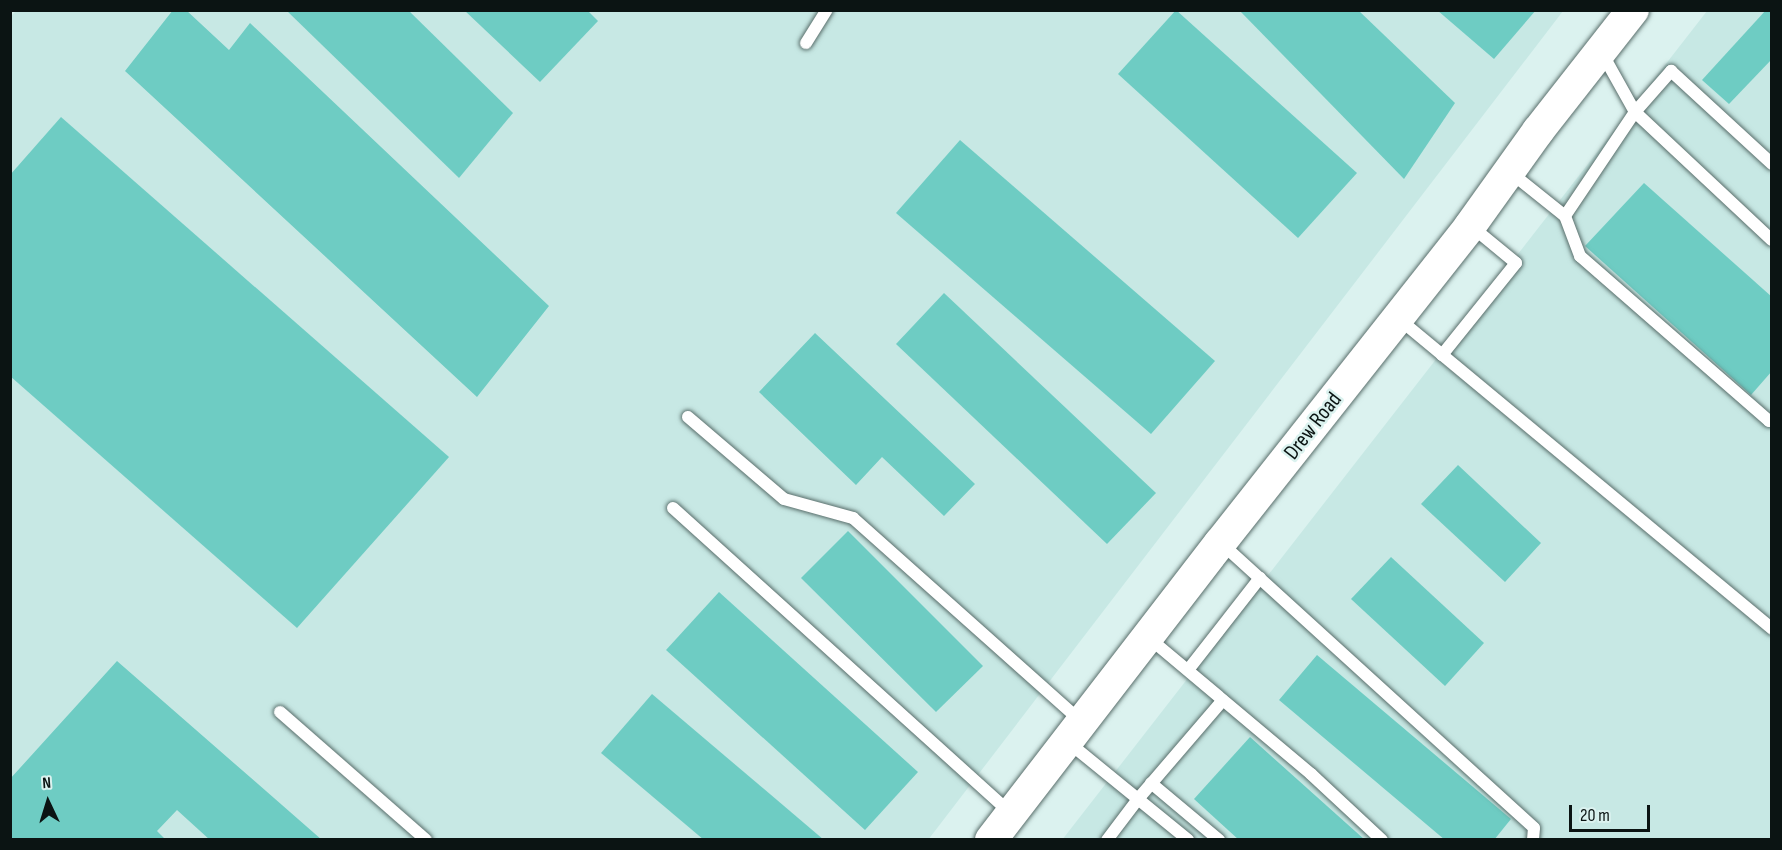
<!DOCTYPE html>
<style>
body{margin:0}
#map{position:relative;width:1782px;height:850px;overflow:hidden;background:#dbf2ef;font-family:"Sofia Sans Condensed",sans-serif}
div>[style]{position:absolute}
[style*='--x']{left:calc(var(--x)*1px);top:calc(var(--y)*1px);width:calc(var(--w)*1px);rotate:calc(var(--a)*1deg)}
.built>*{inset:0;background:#c7e8e4}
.building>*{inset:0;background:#6eccc3}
.roads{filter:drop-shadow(0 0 2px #596e6b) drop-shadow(0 0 2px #596e6b)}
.lane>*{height:12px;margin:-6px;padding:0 6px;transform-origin:6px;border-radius:6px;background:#fff}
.secondary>*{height:32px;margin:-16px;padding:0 16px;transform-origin:16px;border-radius:16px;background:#fff}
span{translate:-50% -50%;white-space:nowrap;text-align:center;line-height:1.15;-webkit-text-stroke:5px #dbf2ef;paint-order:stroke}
.street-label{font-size:22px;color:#0b1413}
.frame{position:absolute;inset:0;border:12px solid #0b1413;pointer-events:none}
.north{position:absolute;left:18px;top:772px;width:60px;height:60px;-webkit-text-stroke:4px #dbf2ef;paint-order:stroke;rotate:356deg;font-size:16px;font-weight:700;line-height:24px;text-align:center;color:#0b1413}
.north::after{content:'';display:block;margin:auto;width:21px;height:27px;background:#0b1413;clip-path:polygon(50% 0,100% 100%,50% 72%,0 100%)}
.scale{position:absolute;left:1569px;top:805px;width:81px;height:27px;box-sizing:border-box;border:3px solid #0b1413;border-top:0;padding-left:8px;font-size:18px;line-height:21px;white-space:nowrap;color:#0b1413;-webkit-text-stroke:4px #dbf2ef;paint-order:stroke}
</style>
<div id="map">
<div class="built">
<i style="clip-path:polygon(17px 10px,1563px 11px,928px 840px,11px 839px,10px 17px)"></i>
<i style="clip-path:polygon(1707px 11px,1771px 11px,1771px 839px,1062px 840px)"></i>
</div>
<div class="building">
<i style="clip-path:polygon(173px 10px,186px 10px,229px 50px,250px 23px,549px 306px,477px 397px,125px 71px)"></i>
<i style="clip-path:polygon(286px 10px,408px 10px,513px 113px,459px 178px)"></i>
<i style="clip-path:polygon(464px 10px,587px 10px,598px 21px,540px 82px)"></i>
<i style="clip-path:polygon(1176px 10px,1357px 173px,1298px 238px,1118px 74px)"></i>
<i style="clip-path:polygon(1239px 10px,1358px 10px,1455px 103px,1404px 179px)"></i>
<i style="clip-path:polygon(1437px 10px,1536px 10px,1494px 59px)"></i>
<i style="clip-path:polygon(1766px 10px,1772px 10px,1772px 59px,1729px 104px,1702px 80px)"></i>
<i style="clip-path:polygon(61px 117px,449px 457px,297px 628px,10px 376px,10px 175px)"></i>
<i style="clip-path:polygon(960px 140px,1215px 361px,1151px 434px,896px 213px)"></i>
<i style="clip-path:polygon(1644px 183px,1772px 297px,1772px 371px,1751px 395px,1585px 246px)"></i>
<i style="clip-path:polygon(944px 293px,1156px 493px,1107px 544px,896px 344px)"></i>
<i style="clip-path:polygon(815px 333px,975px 484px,944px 516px,882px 457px,856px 485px,759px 392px)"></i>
<i style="clip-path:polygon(1458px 465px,1541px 543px,1505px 582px,1421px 504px)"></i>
<i style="clip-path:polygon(848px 531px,983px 666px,936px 712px,801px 578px)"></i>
<i style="clip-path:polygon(1391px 557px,1484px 643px,1445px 686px,1351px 599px)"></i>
<i style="clip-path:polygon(719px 592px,918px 772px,865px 830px,666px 650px)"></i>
<i style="clip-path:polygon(1317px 655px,1511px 819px,1494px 840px,1445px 840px,1279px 700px)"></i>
<i style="clip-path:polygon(117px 661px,322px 840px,210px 840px,177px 810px,157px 831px,166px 840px,10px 840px,10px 779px)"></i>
<i style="clip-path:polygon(652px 694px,824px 840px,704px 840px,601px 753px)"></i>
<i style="clip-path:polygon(1250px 737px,1365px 840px,1239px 840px,1194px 799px)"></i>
</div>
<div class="roads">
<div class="lane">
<i style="--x:806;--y:43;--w:39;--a:-58"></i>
<i style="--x:1602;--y:53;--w:68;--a:60.8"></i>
<i style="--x:1635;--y:112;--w:55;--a:-48.7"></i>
<i style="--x:1671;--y:71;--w:137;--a:42.6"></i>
<i style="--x:1510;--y:172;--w:70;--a:38.7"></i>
<i style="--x:1565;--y:216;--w:43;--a:69.4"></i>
<i style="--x:1580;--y:256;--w:251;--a:41.1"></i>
<i style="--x:1769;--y:421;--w:3;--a:-18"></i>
<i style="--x:1565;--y:216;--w:125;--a:-56.1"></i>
<i style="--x:1635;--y:112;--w:187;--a:43.1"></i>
<i style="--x:1399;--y:319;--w:485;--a:39.7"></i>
<i style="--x:1442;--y:355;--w:118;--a:-51.2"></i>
<i style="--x:1516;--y:263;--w:58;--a:-140.6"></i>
<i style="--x:688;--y:417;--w:126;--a:40.5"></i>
<i style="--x:784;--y:499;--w:72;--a:15.4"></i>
<i style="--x:853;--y:518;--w:305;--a:41.7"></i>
<i style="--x:673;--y:508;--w:455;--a:42.1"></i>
<i style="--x:1221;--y:543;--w:423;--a:42.3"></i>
<i style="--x:1534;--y:828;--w:12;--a:95"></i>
<i style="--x:1149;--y:638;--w:212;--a:40"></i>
<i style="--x:1311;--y:774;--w:97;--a:42.9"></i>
<i style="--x:1188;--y:670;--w:117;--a:-52"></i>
<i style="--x:280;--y:712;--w:194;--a:41.2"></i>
<i style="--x:1068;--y:742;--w:155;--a:39.2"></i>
<i style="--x:1151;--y:783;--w:89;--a:40"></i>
<i style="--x:1107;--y:840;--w:51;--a:-52.9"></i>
<i style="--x:1138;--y:799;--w:130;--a:-49.4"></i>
</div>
<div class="secondary">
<i style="--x:991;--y:840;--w:375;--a:-52.4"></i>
<i style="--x:1220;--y:543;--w:404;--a:-51.7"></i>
<i style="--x:1470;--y:226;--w:117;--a:-54.4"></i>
<i style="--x:1538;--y:131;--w:154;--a:-51.9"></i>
</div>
</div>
<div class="street-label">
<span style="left:1313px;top:426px;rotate:-52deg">Drew Road</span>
</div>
<div class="frame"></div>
<div class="north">N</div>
<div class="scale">20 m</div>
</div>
